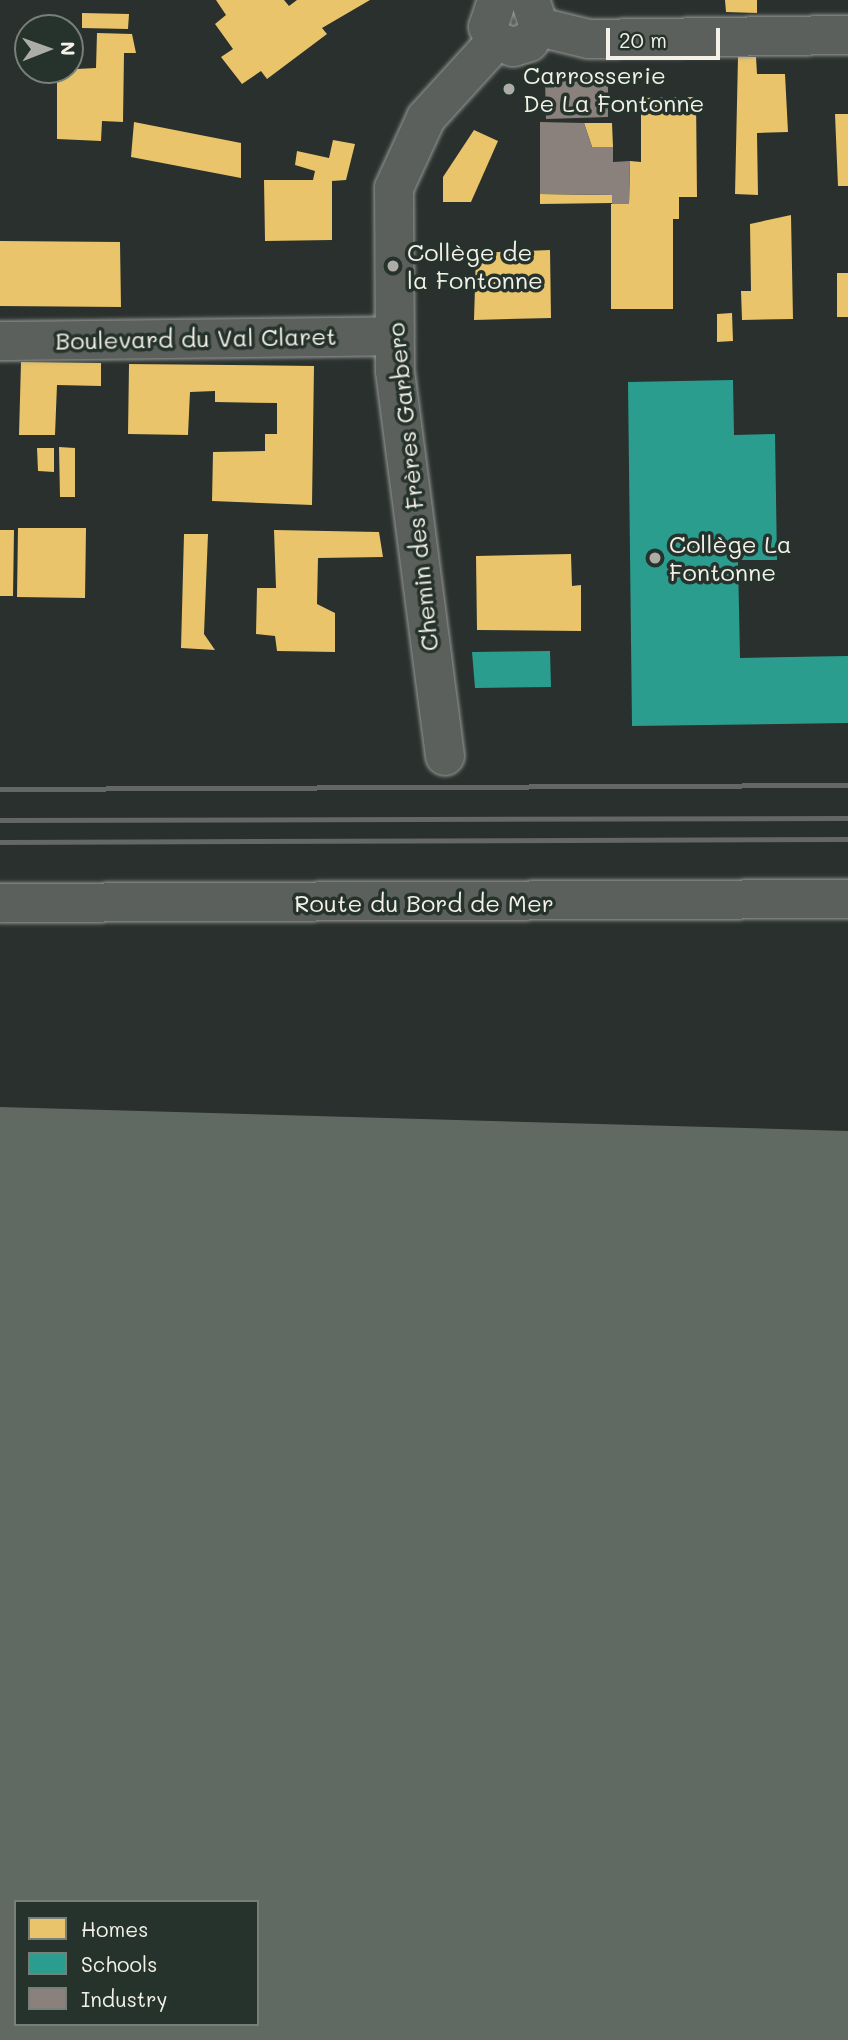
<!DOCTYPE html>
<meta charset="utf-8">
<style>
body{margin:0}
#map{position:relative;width:848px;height:2040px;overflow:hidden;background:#29302d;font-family:Mali,sans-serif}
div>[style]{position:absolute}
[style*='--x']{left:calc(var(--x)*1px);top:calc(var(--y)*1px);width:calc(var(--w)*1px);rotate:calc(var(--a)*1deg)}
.water>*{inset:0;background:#616963}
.homes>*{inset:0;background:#e9c46a}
.schools>*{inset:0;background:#2a9d8f}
.industry>*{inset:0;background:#8a817c}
.roads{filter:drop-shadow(0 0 2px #969996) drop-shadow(0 0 2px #969996)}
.street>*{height:38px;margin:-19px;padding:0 19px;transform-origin:19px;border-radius:19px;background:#5c605c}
.primary>*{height:38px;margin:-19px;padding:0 19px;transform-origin:19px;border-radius:19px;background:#5c605c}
.rail>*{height:5px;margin:-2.5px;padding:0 2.5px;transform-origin:2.5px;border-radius:2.5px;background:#646764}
.dots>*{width:19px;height:19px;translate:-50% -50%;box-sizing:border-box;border:4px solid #26332d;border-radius:50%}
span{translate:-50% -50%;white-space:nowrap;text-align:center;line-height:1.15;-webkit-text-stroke:7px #26332d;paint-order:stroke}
.poi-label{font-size:24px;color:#f4f1e8}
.left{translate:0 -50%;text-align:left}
.street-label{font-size:24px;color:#f4f1e8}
.legend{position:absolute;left:14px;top:1900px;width:245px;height:126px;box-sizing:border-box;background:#26332d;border:2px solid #787f78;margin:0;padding:9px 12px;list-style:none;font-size:21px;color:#f4f1e8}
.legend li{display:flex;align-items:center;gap:14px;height:35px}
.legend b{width:35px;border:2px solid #787f78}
.north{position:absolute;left:14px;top:14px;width:70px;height:70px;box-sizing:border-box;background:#26332d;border:2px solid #787f78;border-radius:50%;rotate:89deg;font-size:19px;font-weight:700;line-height:28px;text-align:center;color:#f4f1e8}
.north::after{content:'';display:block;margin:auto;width:24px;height:32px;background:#adada7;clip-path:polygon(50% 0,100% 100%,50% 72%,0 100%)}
.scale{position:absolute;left:606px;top:28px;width:114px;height:32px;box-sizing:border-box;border:4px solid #f4f1e8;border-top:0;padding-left:9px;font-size:21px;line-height:24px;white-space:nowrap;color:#f4f1e8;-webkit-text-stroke:5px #26332d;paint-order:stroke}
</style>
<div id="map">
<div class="water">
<i style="clip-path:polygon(evenodd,0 1107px,848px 1131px,848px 2040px,0 2040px,0 1107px,16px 1902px,257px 1902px,257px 2024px,16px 2024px,16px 1902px)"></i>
</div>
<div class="homes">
<i style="clip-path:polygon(216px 0,284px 0,289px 6px,297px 0,370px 0,322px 28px,327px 34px,267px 79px,261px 71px,242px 84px,221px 57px,233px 49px,215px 24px,226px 15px)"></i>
<i style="clip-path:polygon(725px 0,757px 0,757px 13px,726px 12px)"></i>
<i style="clip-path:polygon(82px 13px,129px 14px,128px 29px,82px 28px)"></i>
<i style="clip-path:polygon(97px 33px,132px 34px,136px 53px,124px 53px,123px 122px,102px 121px,101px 141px,57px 139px,57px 70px,96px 68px)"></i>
<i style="clip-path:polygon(738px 57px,756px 57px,757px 74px,785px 74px,788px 132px,757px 133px,758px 195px,735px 194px)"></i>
<i style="clip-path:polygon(696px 97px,697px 197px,679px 197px,679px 219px,673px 219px,673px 309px,611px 309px,611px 204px,629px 204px,630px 161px,641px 162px,641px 98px)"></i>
<i style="clip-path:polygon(835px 114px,848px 114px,848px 186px,838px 186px)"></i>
<i style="clip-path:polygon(134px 122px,241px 143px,241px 178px,131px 157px)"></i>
<i style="clip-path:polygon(584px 123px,612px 123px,613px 147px,592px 147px)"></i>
<i style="clip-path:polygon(474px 130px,498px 141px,471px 202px,443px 202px,443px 177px)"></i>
<i style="clip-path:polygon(333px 140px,355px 144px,346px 180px,332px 181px,332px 240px,265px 241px,264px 180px,313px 180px,315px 171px,295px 165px,297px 151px,329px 158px)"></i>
<i style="clip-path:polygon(540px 194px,612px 195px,612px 203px,540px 204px)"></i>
<i style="clip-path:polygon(791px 215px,793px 319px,742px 320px,741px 291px,751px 291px,750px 224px)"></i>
<i style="clip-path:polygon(0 241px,120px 242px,121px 307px,0 306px)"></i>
<i style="clip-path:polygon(550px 250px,551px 318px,474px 320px,476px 253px)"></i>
<i style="clip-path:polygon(837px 273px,848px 273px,848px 317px,837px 317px)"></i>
<i style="clip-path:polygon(732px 313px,733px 341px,717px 342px,717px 314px)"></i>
<i style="clip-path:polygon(21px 362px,101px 363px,101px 386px,57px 385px,55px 435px,19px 435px)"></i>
<i style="clip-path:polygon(129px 364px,314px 366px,312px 505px,212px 501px,213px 452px,265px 451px,265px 434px,277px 434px,277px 403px,215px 402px,215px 391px,190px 392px,188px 435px,128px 434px)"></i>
<i style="clip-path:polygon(59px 447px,75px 448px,75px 497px,60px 497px)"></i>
<i style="clip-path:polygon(37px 448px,54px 448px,54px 472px,38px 471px)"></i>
<i style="clip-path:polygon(18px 528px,86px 528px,85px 598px,17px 597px)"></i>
<i style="clip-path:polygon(0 530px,14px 530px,13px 596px,0 596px)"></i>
<i style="clip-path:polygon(274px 530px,379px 532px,383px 557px,318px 558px,317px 604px,335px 613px,335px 652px,277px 651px,275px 636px,256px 634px,257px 588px,276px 588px)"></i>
<i style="clip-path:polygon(184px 534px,208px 534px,204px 634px,215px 650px,181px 648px)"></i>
<i style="clip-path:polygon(571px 554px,572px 586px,581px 585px,581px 631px,477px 630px,476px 556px)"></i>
</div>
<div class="schools">
<i style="clip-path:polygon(733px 380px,734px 435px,775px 434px,777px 560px,738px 560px,740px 658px,848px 656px,848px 723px,632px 726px,628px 382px)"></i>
<i style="clip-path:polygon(550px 651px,551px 687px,475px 688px,472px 652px)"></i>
</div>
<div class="industry">
<i style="clip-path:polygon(608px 77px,608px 117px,546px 119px,545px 78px)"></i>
<i style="clip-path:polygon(540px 122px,584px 123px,592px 147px,613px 147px,613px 162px,630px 161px,629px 204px,612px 204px,612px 195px,540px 194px)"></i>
</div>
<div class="roads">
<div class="street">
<i style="--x:497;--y:0;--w:28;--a:108"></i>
<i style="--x:488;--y:27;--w:16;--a:60"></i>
<i style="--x:496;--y:41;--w:18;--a:19"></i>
<i style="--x:513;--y:47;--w:17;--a:-17"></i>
<i style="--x:529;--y:42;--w:18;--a:-56"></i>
<i style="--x:539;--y:27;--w:28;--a:-108"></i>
<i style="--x:539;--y:27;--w:51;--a:13.5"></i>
<i style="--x:589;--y:39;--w:259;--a:-0.9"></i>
<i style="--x:0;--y:341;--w:393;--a:-0.7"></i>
<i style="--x:445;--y:756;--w:388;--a:-97.4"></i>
<i style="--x:395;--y:371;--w:183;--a:-90.3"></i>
<i style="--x:394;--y:188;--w:77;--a:-65.4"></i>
<i style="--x:426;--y:118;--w:104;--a:-47.7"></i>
</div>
<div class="primary">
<i style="--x:0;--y:903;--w:848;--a:-0.27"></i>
</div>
</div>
<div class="rail">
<i style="--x:0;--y:789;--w:848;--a:-0.27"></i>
<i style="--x:0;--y:820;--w:848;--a:-0.14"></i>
<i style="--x:0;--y:842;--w:848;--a:-0.2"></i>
</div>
<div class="dots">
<i style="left:509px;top:89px;background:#adada7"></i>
<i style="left:393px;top:266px;background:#adada7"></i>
<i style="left:655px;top:558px;background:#adada7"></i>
</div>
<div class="poi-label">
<span class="left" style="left:523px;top:89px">Carrosserie<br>De La Fontonne</span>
<span class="left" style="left:407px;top:266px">Collège de<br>la Fontonne</span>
<span class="left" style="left:669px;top:558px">Collège La<br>Fontonne</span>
</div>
<div class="street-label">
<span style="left:196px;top:338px;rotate:-1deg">Boulevard du Val Claret</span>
<span style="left:412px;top:487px;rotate:-96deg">Chemin des Frères Garbero</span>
<span style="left:424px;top:903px">Route du Bord de Mer</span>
</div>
<ul class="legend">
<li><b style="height:19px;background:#e9c46a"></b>Homes</li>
<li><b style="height:19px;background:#2a9d8f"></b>Schools</li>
<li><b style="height:19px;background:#8a817c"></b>Industry</li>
</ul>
<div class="north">N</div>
<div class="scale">20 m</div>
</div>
